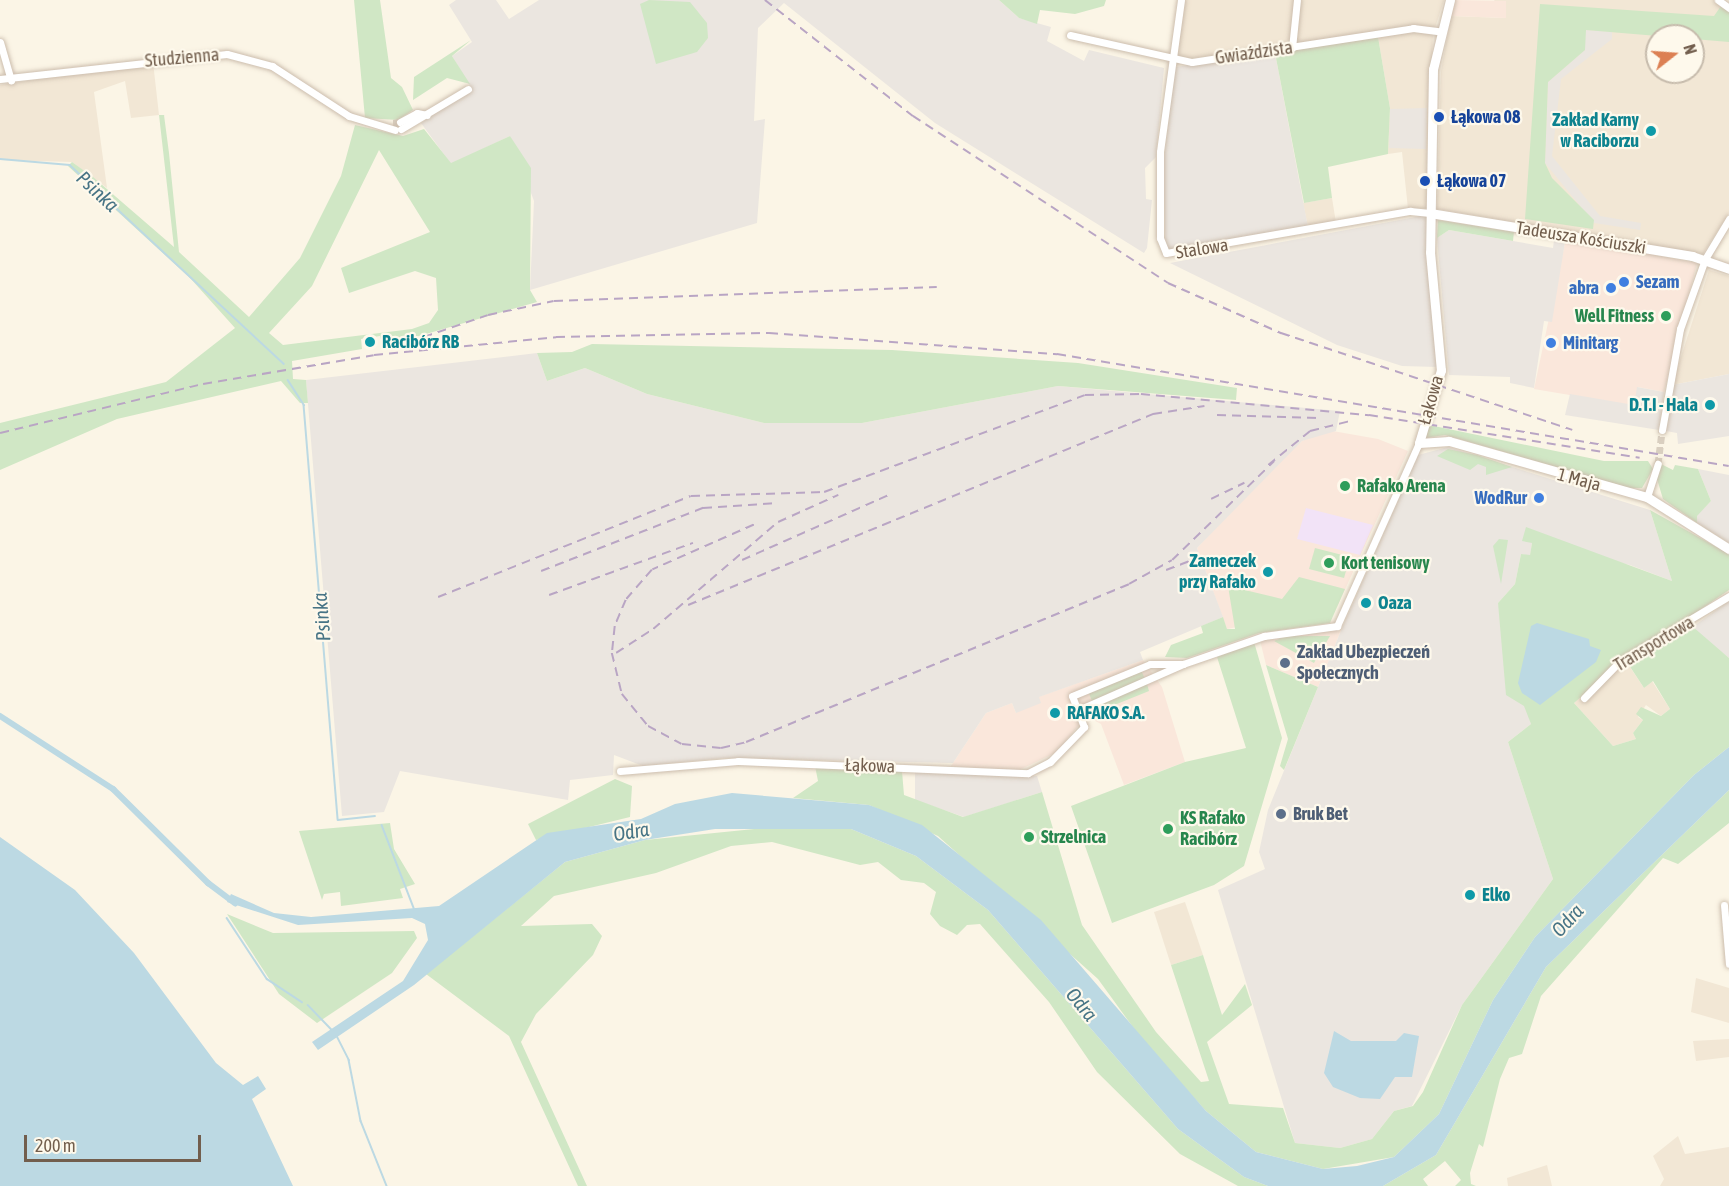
<!DOCTYPE html>
<meta charset="utf-8">
<style>
body{margin:0}
#map{position:relative;width:1729px;height:1186px;overflow:hidden;background:#fbf5e6;font-family:"Asap Condensed",sans-serif}
div>[style]{position:absolute}
[style*='--x']{left:calc(var(--x)*1px);top:calc(var(--y)*1px);width:calc(var(--w)*1px);rotate:calc(var(--a)*1deg)}
.residential>*{inset:0;background:#f2e7d5}
.commercial>*{inset:0;background:#fae7db}
.industrial>*{inset:0;background:#ebe6e0}
.education>*{inset:0;background:#f2e3f7}
.green>*{inset:0;background:#d0e7c5}
.water>*{inset:0;background:#bcd9e3}
.stream>*{height:1.5px;margin:-0.75px;padding:0 0.75px;transform-origin:0.75px;border-radius:0.75px;background:#bcd9e3}
.canal>*{height:6px;margin:-3px;padding:0 3px;transform-origin:3px;border-radius:3px;background:#bcd9e3}
.street-tunnel>*{height:7px;margin-top:-3.5px;transform-origin:0;background:repeating-linear-gradient(90deg,#d9cfc0 0 7px,transparent 0 10.5px)}
.roads{filter:drop-shadow(0 0 2px #ccbdad) drop-shadow(0 0 2px #ccbdad)}
.street>*{height:7px;margin:-3.5px;padding:0 3.5px;transform-origin:3.5px;border-radius:3.5px;background:#fff}
.secondary>*{height:9px;margin:-4.5px;padding:0 4.5px;transform-origin:4.5px;border-radius:4.5px;background:#fff}
.rail>*{height:1.5px;margin-top:-0.75px;transform-origin:0;background:repeating-linear-gradient(90deg,#b9a5c4 0 9px,transparent 0 15px)}
.dots>*{width:16px;height:16px;translate:-50% -50%;box-sizing:border-box;border:3px solid #fef9ec;border-radius:50%}
span{translate:-50% -50%;white-space:nowrap;text-align:center;line-height:1.15;-webkit-text-stroke:4.5px #fef9ec;paint-order:stroke}
.street-label{font-size:18px;color:#725e4d}
.transit-label{font-size:18px;color:#164399;font-weight:700}
.left{translate:0 -50%;text-align:left}
.culture-label{font-size:18px;color:#0d838f;font-weight:700}
.right{translate:-100% -50%;text-align:right}
.shop-label{font-size:18px;color:#366cbe;font-weight:700}
.leisure-label{font-size:18px;color:#27864d;font-weight:700}
.service-label{font-size:18px;color:#4e5e75;font-weight:700}
.water-label{font-size:20px;color:#477485;font-style:italic}
.north{position:absolute;left:1645px;top:24px;width:60px;height:60px;box-sizing:border-box;background:#fef9ec;border:2px solid #c6bbac;border-radius:50%;rotate:73deg;font-size:16px;font-weight:700;line-height:24px;text-align:center;color:#725e4d}
.north::after{content:'';display:block;margin:auto;width:21px;height:27px;background:#dc8053;clip-path:polygon(50% 0,100% 100%,50% 72%,0 100%)}
.scale{position:absolute;left:24px;top:1135px;width:177px;height:27px;box-sizing:border-box;border:3px solid #725e4d;border-top:0;padding-left:8px;font-size:18px;line-height:21px;white-space:nowrap;color:#725e4d;-webkit-text-stroke:4px #fef9ec;paint-order:stroke}
</style>
<div id="map">
<div class="residential">
<i style="clip-path:polygon(1184px 0,1444px 0,1435px 28px,1177px 60px)"></i>
<i style="clip-path:polygon(evenodd,1494px 0,1714px 0,1729px 12px,1729px 213px,1703px 254px,1437px 209px,1441px 71px,1451px 16px,1505px 18px,1494px 0,1657px 36px,1693px 36px,1693px 72px,1657px 72px,1657px 36px)"></i>
<i style="clip-path:polygon(1414px 31px,1433px 33px,1426px 208px,1408px 209px,1402px 152px,1388px 154px,1390px 108px,1378px 37px)"></i>
<i style="clip-path:polygon(153px 62px,159px 115px,131px 118px,125px 81px,94px 92px,107px 188px,72px 162px,0 160px,0 85px)"></i>
<i style="clip-path:polygon(1332px 198px,1336px 223px,1308px 227px,1303px 203px)"></i>
<i style="clip-path:polygon(1709px 270px,1729px 276px,1729px 374px,1672px 385px)"></i>
<i style="clip-path:polygon(1624px 658px,1644px 688px,1652px 681px,1670px 709px,1661px 716px,1646px 705px,1638px 717px,1643px 720px,1633px 733px,1636px 739px,1613px 746px,1574px 703px)"></i>
<i style="clip-path:polygon(1185px 902px,1203px 955px,1171px 965px,1154px 912px)"></i>
<i style="clip-path:polygon(1696px 978px,1729px 988px,1729px 1023px,1691px 1012px)"></i>
<i style="clip-path:polygon(1729px 1039px,1729px 1057px,1696px 1061px,1693px 1041px)"></i>
<i style="clip-path:polygon(1678px 1136px,1685px 1154px,1729px 1147px,1729px 1186px,1660px 1186px,1664px 1179px,1653px 1156px)"></i>
<i style="clip-path:polygon(1547px 1165px,1552px 1186px,1508px 1186px,1507px 1178px)"></i>
</div>
<div class="commercial">
<i style="clip-path:polygon(1454px 0,1506px 1px,1506px 18px,1451px 16px)"></i>
<i style="clip-path:polygon(1566px 238px,1697px 263px,1664px 392px,1638px 387px,1635px 406px,1534px 389px)"></i>
<i style="clip-path:polygon(1327px 430px,1378px 439px,1408px 451px,1337px 607px,1227px 629px,1197px 548px,1278px 462px,1302px 441px)"></i>
<i style="clip-path:polygon(1342px 628px,1318px 687px,1266px 665px,1260px 640px)"></i>
<i style="clip-path:polygon(1143px 660px,1162px 687px,1185px 762px,1124px 785px,1101px 724px,1086px 716px,1057px 752px,1015px 772px,951px 766px,986px 713px,1012px 703px,1016px 713px,1038px 697px)"></i>
</div>
<div class="industrial">
<i style="clip-path:polygon(456px 0,496px 0,509px 19px,539px 0,999px 0,1019px 18px,1051px 27px,1047px 41px,1084px 61px,1089px 50px,1164px 68px,1156px 157px,1145px 168px,1146px 199px,1152px 200px,1147px 248px,1144px 253px,935px 123px,784px 3px,758px 28px,754px 121px,765px 119px,757px 223px,530px 290px,534px 201px,510px 136px,451px 164px,421px 123px,472px 90px,452px 56px,472px 42px,449px 5px)"></i>
<i style="clip-path:polygon(1585px 30px,1612px 32px,1612px 39px,1561px 79px,1552px 156px,1600px 216px,1641px 223px,1640px 230px,1594px 223px,1545px 163px,1548px 82px,1585px 50px)"></i>
<i style="clip-path:polygon(1275px 53px,1308px 227px,1166px 251px,1163px 167px,1175px 67px)"></i>
<i style="clip-path:polygon(1427px 108px,1426px 149px,1389px 148px,1390px 109px)"></i>
<i style="clip-path:polygon(1426px 215px,1437px 367px,1402px 366px,1337px 345px,1170px 263px)"></i>
<i style="clip-path:polygon(1449px 230px,1553px 248px,1554px 240px,1565px 242px,1552px 322px,1544px 321px,1534px 388px,1510px 383px,1510px 377px,1449px 375px,1437px 238px)"></i>
<i style="clip-path:polygon(537px 353px,547px 381px,585px 368px,647px 394px,764px 423px,862px 423px,1058px 386px,1340px 411px,1336px 431px,1302px 441px,1197px 548px,1223px 617px,1140px 652px,1143px 660px,1039px 697px,1041px 703px,1016px 713px,1012px 703px,986px 713px,953px 763px,724px 758px,643px 766px,614px 755px,613px 775px,570px 780px,568px 800px,400px 771px,384px 812px,342px 816px,306px 380px)"></i>
<i style="clip-path:polygon(1729px 374px,1729px 436px,1678px 444px,1677px 433px,1666px 431px,1672px 385px)"></i>
<i style="clip-path:polygon(1637px 387px,1664px 392px,1659px 430px,1565px 415px,1570px 394px,1634px 405px)"></i>
<i style="clip-path:polygon(1448px 447px,1650px 510px,1672px 581px,1630px 565px,1532px 543px,1530px 556px,1521px 554px,1515px 584px,1498px 603px,1531px 724px,1508px 742px,1553px 879px,1462px 1005px,1412px 1106px,1394px 1111px,1372px 1139px,1340px 1148px,1295px 1143px,1218px 890px,1265px 869px,1259px 852px,1268px 810px,1342px 628px,1418px 455px)"></i>
<i style="clip-path:polygon(1698px 469px,1729px 475px,1729px 543px,1697px 523px,1696px 516px,1711px 501px)"></i>
<i style="clip-path:polygon(1729px 601px,1729px 658px,1691px 628px)"></i>
<i style="clip-path:polygon(915px 770px,1037px 776px,1042px 792px,964px 817px,915px 800px)"></i>
</div>
<div class="education">
<i style="clip-path:polygon(1306px 508px,1373px 525px,1360px 555px,1297px 539px)"></i>
</div>
<div class="green">
<i style="clip-path:polygon(354px 0,380px 0,391px 78px,402px 87px,413px 110px,398px 120px,365px 118px)"></i>
<i style="clip-path:polygon(649px 0,690px 2px,707px 23px,708px 38px,697px 52px,656px 64px,640px 4px)"></i>
<i style="clip-path:polygon(999px 0,1106px 0,1104px 6px,1075px 14px,1040px 10px,1037px 24px,1019px 18px)"></i>
<i style="clip-path:polygon(1540px 4px,1714px 16px,1721px 6px,1729px 12px,1729px 42px,1586px 30px,1585px 50px,1548px 82px,1545px 163px,1552px 178px,1594px 220px,1593px 229px,1525px 219px)"></i>
<i style="clip-path:polygon(1378px 37px,1390px 108px,1388px 154px,1328px 167px,1332px 198px,1304px 203px,1275px 53px)"></i>
<i style="clip-path:polygon(471px 40px,452px 56px,470px 84px,447px 78px,413px 100px,414px 77px)"></i>
<i style="clip-path:polygon(evenodd,159px 115px,164px 115px,169px 153px,179px 252px,249px 317px,300px 258px,341px 176px,355px 125px,403px 136px,424px 129px,451px 163px,510px 136px,531px 168px,530px 290px,537px 302px,412px 338px,382px 343px,380px 336px,361px 339px,362px 349px,292px 361px,293px 379px,306px 380px,308px 403px,300px 403px,281px 381px,117px 419px,0 470px,0 423px,166px 382px,235px 328px,191px 279px,68px 166px,72px 162px,93px 177px,174px 247px,159px 115px,379px 150px,430px 232px,341px 268px,349px 293px,415px 271px,436px 278px,438px 310px,429px 323px,412px 329px,283px 345px,269px 333px,312px 286px,379px 150px)"></i>
<i style="clip-path:polygon(1438px 220px,1514px 232px,1513px 241px,1449px 230px,1437px 238px)"></i>
<i style="clip-path:polygon(592px 344px,892px 350px,1078px 363px,1237px 388px,1236px 400px,1058px 386px,862px 423px,764px 423px,647px 394px,585px 368px,547px 381px,537px 353px,572px 352px)"></i>
<i style="clip-path:polygon(1429px 425px,1604px 461px,1648px 461px,1653px 469px,1642px 488px,1629px 488px,1445px 435px,1425px 438px)"></i>
<i style="clip-path:polygon(1448px 449px,1477px 455px,1512px 467px,1486px 475px,1486px 467px,1478px 464px,1470px 470px,1437px 456px)"></i>
<i style="clip-path:polygon(1661px 464px,1673px 470px,1675px 465px,1698px 469px,1711px 501px,1697px 516px,1697px 523px,1663px 499px,1657px 479px)"></i>
<i style="clip-path:polygon(evenodd,1650px 510px,1729px 554px,1729px 590px,1685px 620px,1729px 658px,1729px 747px,1694px 775px,1535px 937px,1493px 1000px,1439px 1114px,1394px 1157px,1323px 1169px,1256px 1152px,1206px 1111px,1143px 1041px,1098px 979px,938px 836px,869px 805px,793px 798px,818px 781px,815px 766px,902px 771px,904px 795px,963px 817px,1042px 792px,1082px 925px,1156px 1032px,1201px 1082px,1209px 1081px,1171px 965px,1203px 955px,1222px 1015px,1245px 984px,1252px 1005px,1207px 1042px,1229px 1104px,1283px 1108px,1295px 1143px,1340px 1148px,1372px 1139px,1394px 1111px,1413px 1106px,1423px 1092px,1462px 1005px,1553px 879px,1508px 742px,1531px 724px,1524px 706px,1506px 695px,1498px 603px,1515px 584px,1521px 554px,1530px 555px,1532px 543px,1522px 541px,1526px 527px,1672px 581px,1650px 510px,1625px 659px,1644px 688px,1653px 681px,1670px 709px,1661px 716px,1641px 707px,1636px 714px,1643px 720px,1633px 733px,1636px 739px,1613px 746px,1574px 703px,1625px 659px)"></i>
<i style="clip-path:polygon(1499px 539px,1508px 540px,1501px 584px,1493px 546px)"></i>
<i style="clip-path:polygon(1315px 548px,1350px 557px,1344px 578px,1309px 569px)"></i>
<i style="clip-path:polygon(1299px 577px,1345px 589px,1330px 623px,1259px 633px,1187px 658px,1165px 657px,1171px 645px,1203px 633px,1201px 626px,1223px 617px,1227px 629px,1235px 629px,1228px 586px,1282px 599px)"></i>
<i style="clip-path:polygon(1286px 636px,1330px 636px,1314px 663px,1274px 641px)"></i>
<i style="clip-path:polygon(1254px 642px,1282px 738px,1244px 866px,1214px 885px,1112px 923px,1071px 806px,1185px 762px,1246px 748px,1217px 657px)"></i>
<i style="clip-path:polygon(1266px 665px,1318px 687px,1284px 770px,1280px 766px,1288px 739px)"></i>
<i style="clip-path:polygon(1141px 670px,1145px 679px,1092px 701px,1088px 691px)"></i>
<i style="clip-path:polygon(1147px 684px,1149px 691px,1102px 710px,1104px 716px,1086px 716px,1092px 706px)"></i>
<i style="clip-path:polygon(615px 779px,632px 786px,630px 817px,536px 840px,528px 824px)"></i>
<i style="clip-path:polygon(1729px 790px,1729px 823px,1678px 864px,1663px 858px,1541px 996px,1522px 1054px,1509px 1058px,1500px 1079px,1483px 1147px,1479px 1144px,1470px 1173px,1471px 1184px,1476px 1186px,1455px 1186px,1461px 1180px,1445px 1161px,1423px 1179px,1428px 1186px,1383px 1186px,1436px 1155px,1546px 967px)"></i>
<i style="clip-path:polygon(390px 823px,394px 849px,415px 884px,400px 889px,403px 898px,341px 906px,340px 892px,324px 894px,322px 900px,299px 831px)"></i>
<i style="clip-path:polygon(795px 825px,851px 829px,916px 856px,988px 910px,1178px 1129px,1244px 1177px,1268px 1186px,1238px 1186px,1180px 1154px,1097px 1072px,1049px 1002px,980px 924px,967px 925px,957px 935px,940px 926px,930px 914px,936px 892px,924px 883px,901px 880px,878px 862px,860px 865px,772px 842px,731px 846px,656px 873px,554px 896px,521px 926px,592px 924px,602px 936px,593px 955px,536px 1014px,521px 1042px,587px 1186px,578px 1186px,509px 1036px,426px 974px,565px 862px,645px 840px)"></i>
<i style="clip-path:polygon(227px 914px,273px 933px,414px 931px,417px 938px,392px 973px,317px 1023px,279px 994px)"></i>
</div>
<div class="water">
<i style="clip-path:polygon(1537px 623px,1589px 639px,1590px 646px,1601px 650px,1596px 662px,1540px 705px,1522px 693px,1518px 683px,1531px 626px)"></i>
<i style="clip-path:polygon(1729px 747px,1729px 790px,1546px 967px,1436px 1155px,1383px 1186px,1268px 1186px,1244px 1177px,1178px 1129px,988px 910px,916px 856px,851px 829px,715px 829px,645px 840px,565px 862px,414px 985px,318px 1050px,312px 1042px,403px 981px,428px 940px,425px 924px,412px 918px,298px 925px,227px 902px,231px 894px,274px 913px,311px 917px,439px 906px,547px 833px,641px 819px,675px 804px,732px 793px,869px 805px,922px 825px,1041px 920px,1206px 1111px,1256px 1152px,1323px 1169px,1357px 1166px,1394px 1157px,1439px 1114px,1493px 1000px,1535px 937px,1694px 775px)"></i>
<i style="clip-path:polygon(0 837px,75px 890px,134px 953px,216px 1063px,243px 1085px,258px 1076px,266px 1089px,252px 1099px,293px 1186px,0 1186px)"></i>
<i style="clip-path:polygon(1334px 1031px,1351px 1041px,1396px 1041px,1404px 1033px,1419px 1036px,1412px 1077px,1395px 1077px,1380px 1099px,1360px 1098px,1333px 1087px,1324px 1073px)"></i>
</div>
<div class="stream">
<i style="--x:0;--y:159;--w:70;--a:4.9"></i>
<i style="--x:70;--y:165;--w:292;--a:42.9"></i>
<i style="--x:288;--y:380;--w:30;--a:57"></i>
<i style="--x:304;--y:405;--w:416;--a:85.3"></i>
<i style="--x:338;--y:820;--w:37;--a:-6"></i>
<i style="--x:382;--y:825;--w:89;--a:68.9"></i>
<i style="--x:227;--y:918;--w:73;--a:56.7"></i>
<i style="--x:267;--y:979;--w:42;--a:33.3"></i>
<i style="--x:308;--y:1005;--w:35;--a:46"></i>
<i style="--x:337;--y:1036;--w:27;--a:63"></i>
<i style="--x:349;--y:1060;--w:62;--a:78.9"></i>
<i style="--x:361;--y:1121;--w:70;--a:68.2"></i>
</div>
<div class="canal">
<i style="--x:0;--y:716;--w:135;--a:32.9"></i>
<i style="--x:113;--y:789;--w:134;--a:44.7"></i>
<i style="--x:208;--y:883;--w:34;--a:37"></i>
</div>
<div class="street-tunnel">
<i style="--x:393;--y:123;--w:7;--a:-8"></i>
<i style="--x:1658;--y:464;--w:34;--a:-83"></i>
</div>
<div class="roads">
<div class="street">
<i style="--x:1181;--y:0;--w:153;--a:97.9"></i>
<i style="--x:1160;--y:152;--w:86;--a:90"></i>
<i style="--x:1160;--y:238;--w:16;--a:68"></i>
<i style="--x:1166;--y:253;--w:248;--a:-9.8"></i>
<i style="--x:1410;--y:211;--w:20;--a:6"></i>
<i style="--x:1718;--y:0;--w:14;--a:36"></i>
<i style="--x:1070;--y:35;--w:125;--a:12.5"></i>
<i style="--x:1192;--y:62;--w:224;--a:-8.7"></i>
<i style="--x:1413;--y:28;--w:26;--a:7"></i>
<i style="--x:0;--y:42;--w:40;--a:74"></i>
<i style="--x:1292;--y:48;--w:48;--a:-84.1"></i>
<i style="--x:0;--y:79;--w:228;--a:-6.3"></i>
<i style="--x:227;--y:54;--w:47;--a:14.9"></i>
<i style="--x:272;--y:66;--w:92;--a:33"></i>
<i style="--x:349;--y:116;--w:48;--a:16.9"></i>
<i style="--x:400;--y:122;--w:19;--a:-28"></i>
<i style="--x:417;--y:113;--w:10;--a:11"></i>
<i style="--x:401;--y:129;--w:78;--a:-30.8"></i>
<i style="--x:1662;--y:430;--w:103;--a:-79.9"></i>
<i style="--x:1680;--y:329;--w:74;--a:-70.3"></i>
<i style="--x:1705;--y:259;--w:47;--a:-59"></i>
<i style="--x:1647;--y:497;--w:35;--a:-72"></i>
<i style="--x:1183;--y:664;--w:86;--a:-19.1"></i>
<i style="--x:1264;--y:636;--w:74;--a:-7.8"></i>
<i style="--x:1337;--y:626;--w:201;--a:-65.9"></i>
<i style="--x:1584;--y:698;--w:52;--a:-45.8"></i>
<i style="--x:1620;--y:661;--w:127;--a:-30.8"></i>
<i style="--x:620;--y:771;--w:118;--a:-4.8"></i>
<i style="--x:738;--y:761;--w:290;--a:2.4"></i>
<i style="--x:1028;--y:773;--w:25;--a:-27"></i>
<i style="--x:1050;--y:762;--w:49;--a:-45.8"></i>
<i style="--x:1084;--y:727;--w:33;--a:-111"></i>
<i style="--x:1072;--y:696;--w:84;--a:-22.3"></i>
<i style="--x:1150;--y:664;--w:33;--a:0"></i>
<i style="--x:1183;--y:664;--w:115;--a:156.3"></i>
<i style="--x:1724;--y:905;--w:59;--a:85.2"></i>
</div>
<div class="secondary">
<i style="--x:1450;--y:0;--w:71;--a:103.8"></i>
<i style="--x:1433;--y:69;--w:183;--a:90.9"></i>
<i style="--x:1430;--y:252;--w:119;--a:84.7"></i>
<i style="--x:1441;--y:370;--w:76;--a:106.8"></i>
<i style="--x:1419;--y:443;--w:30;--a:-4"></i>
<i style="--x:1449;--y:441;--w:206;--a:15.8"></i>
<i style="--x:1647;--y:497;--w:97;--a:32.4"></i>
<i style="--x:1430;--y:213;--w:266;--a:9.3"></i>
<i style="--x:1692;--y:256;--w:39;--a:19"></i>
</div>
</div>
<div class="rail">
<i style="--x:765;--y:0;--w:188;--a:38.1"></i>
<i style="--x:913;--y:116;--w:305;--a:33.2"></i>
<i style="--x:1168;--y:283;--w:124;--a:23.9"></i>
<i style="--x:1281;--y:333;--w:307;--a:18.4"></i>
<i style="--x:409;--y:342;--w:83;--a:-18.9"></i>
<i style="--x:488;--y:315;--w:67;--a:-12"></i>
<i style="--x:554;--y:301;--w:383;--a:-2.1"></i>
<i style="--x:1217;--y:415;--w:101;--a:1.7"></i>
<i style="--x:0;--y:433;--w:209;--a:-13.6"></i>
<i style="--x:203;--y:384;--w:173;--a:-9.6"></i>
<i style="--x:374;--y:355;--w:183;--a:-5.6"></i>
<i style="--x:556;--y:337;--w:213;--a:-1.1"></i>
<i style="--x:769;--y:333;--w:289;--a:4.2"></i>
<i style="--x:1057;--y:354;--w:681;--a:9.46"></i>
<i style="--x:1268;--y:465;--w:54;--a:-39"></i>
<i style="--x:1310;--y:431;--w:45;--a:-14"></i>
<i style="--x:1211;--y:499;--w:37;--a:-26"></i>
<i style="--x:754;--y:525;--w:111;--a:156.2"></i>
<i style="--x:652;--y:570;--w:40;--a:131"></i>
<i style="--x:626;--y:600;--w:28;--a:113"></i>
<i style="--x:615;--y:626;--w:27;--a:96"></i>
<i style="--x:612;--y:653;--w:42;--a:76.3"></i>
<i style="--x:622;--y:694;--w:41;--a:50.9"></i>
<i style="--x:648;--y:726;--w:38;--a:28"></i>
<i style="--x:682;--y:744;--w:39;--a:6"></i>
<i style="--x:721;--y:748;--w:26;--a:-13"></i>
<i style="--x:746;--y:742;--w:414;--a:-22.4"></i>
<i style="--x:1129;--y:584;--w:49;--a:-29.2"></i>
<i style="--x:1172;--y:560;--w:142;--a:-44.1"></i>
<i style="--x:742;--y:560;--w:163;--a:-23.9"></i>
<i style="--x:1166;--y:570;--w:28;--a:-21"></i>
<i style="--x:541;--y:571;--w:174;--a:-21.3"></i>
<i style="--x:703;--y:508;--w:75;--a:-3.8"></i>
<i style="--x:549;--y:595;--w:153;--a:-19.9"></i>
<i style="--x:438;--y:597;--w:272;--a:-21.8"></i>
<i style="--x:691;--y:496;--w:133;--a:-1.7"></i>
<i style="--x:824;--y:492;--w:278;--a:-20.4"></i>
<i style="--x:1085;--y:395;--w:56;--a:-1"></i>
<i style="--x:1141;--y:394;--w:229;--a:5.3"></i>
<i style="--x:1369;--y:415;--w:274;--a:9"></i>
<i style="--x:688;--y:605;--w:503;--a:-22.33"></i>
<i style="--x:1153;--y:414;--w:52;--a:-8.9"></i>
<i style="--x:616;--y:653;--w:44;--a:-33"></i>
<i style="--x:653;--y:629;--w:165;--a:-40.6"></i>
<i style="--x:778;--y:522;--w:66;--a:-24.2"></i>
</div>
<div class="dots">
<i style="left:1439px;top:117px;background:#1a4fb4"></i>
<i style="left:1651px;top:131px;background:#0f9aa8"></i>
<i style="left:1425px;top:181px;background:#1a4fb4"></i>
<i style="left:1624px;top:282px;background:#3f7fe0"></i>
<i style="left:1611px;top:288px;background:#3f7fe0"></i>
<i style="left:1666px;top:316px;background:#2e9e5b"></i>
<i style="left:370px;top:342px;background:#0f9aa8"></i>
<i style="left:1551px;top:343px;background:#3f7fe0"></i>
<i style="left:1710px;top:405px;background:#0f9aa8"></i>
<i style="left:1345px;top:486px;background:#2e9e5b"></i>
<i style="left:1539px;top:498px;background:#3f7fe0"></i>
<i style="left:1329px;top:563px;background:#2e9e5b"></i>
<i style="left:1268px;top:572px;background:#0f9aa8"></i>
<i style="left:1366px;top:603px;background:#0f9aa8"></i>
<i style="left:1285px;top:663px;background:#5c6f8a"></i>
<i style="left:1055px;top:713px;background:#0f9aa8"></i>
<i style="left:1281px;top:814px;background:#5c6f8a"></i>
<i style="left:1168px;top:829px;background:#2e9e5b"></i>
<i style="left:1029px;top:837px;background:#2e9e5b"></i>
<i style="left:1470px;top:895px;background:#0f9aa8"></i>
</div>
<div class="street-label">
<span style="left:1254px;top:53px;rotate:-8deg">Gwiaździsta</span>
<span style="left:182px;top:58px;rotate:-5deg">Studzienna</span>
<span style="left:1581px;top:238px;rotate:9deg">Tadeusza Kościuszki</span>
<span style="left:1202px;top:249px;rotate:-9deg">Stalowa</span>
<span style="left:1431px;top:400px;rotate:-74deg">Łąkowa</span>
<span style="left:1579px;top:480px;rotate:15deg">1 Maja</span>
<span style="left:1654px;top:644px;rotate:-31deg">Transportowa</span>
<span style="left:870px;top:766px;rotate:2deg">Łąkowa</span>
</div>
<div class="transit-label">
<span class="left" style="left:1451px;top:117px">Łąkowa 08</span>
<span class="left" style="left:1437px;top:181px">Łąkowa 07</span>
</div>
<div class="culture-label">
<span class="right" style="left:1639px;top:131px">Zakład Karny<br>w Raciborzu</span>
<span class="left" style="left:382px;top:342px">Racibórz RB</span>
<span class="right" style="left:1698px;top:405px">D.T.I - Hala</span>
<span class="right" style="left:1256px;top:572px">Zameczek<br>przy Rafako</span>
<span class="left" style="left:1378px;top:603px">Oaza</span>
<span class="left" style="left:1067px;top:713px">RAFAKO S.A.</span>
<span class="left" style="left:1482px;top:895px">Elko</span>
</div>
<div class="shop-label">
<span class="left" style="left:1636px;top:282px">Sezam</span>
<span class="right" style="left:1599px;top:288px">abra</span>
<span class="left" style="left:1563px;top:343px">Minitarg</span>
<span class="right" style="left:1527px;top:498px">WodRur</span>
</div>
<div class="leisure-label">
<span class="right" style="left:1654px;top:316px">Well Fitness</span>
<span class="left" style="left:1357px;top:486px">Rafako Arena</span>
<span class="left" style="left:1341px;top:563px">Kort tenisowy</span>
<span class="left" style="left:1180px;top:829px">KS Rafako<br>Racibórz</span>
<span class="left" style="left:1041px;top:837px">Strzelnica</span>
</div>
<div class="service-label">
<span class="left" style="left:1297px;top:663px">Zakład Ubezpieczeń<br>Społecznych</span>
<span class="left" style="left:1293px;top:814px">Bruk Bet</span>
</div>
<div class="water-label">
<span style="left:98px;top:191px;rotate:43deg">Psinka</span>
<span style="left:321px;top:617px;rotate:-95deg">Psinka</span>
<span style="left:631px;top:831px;rotate:-9deg">Odra</span>
<span style="left:1567px;top:920px;rotate:-47deg">Odra</span>
<span style="left:1082px;top:1004px;rotate:50deg">Odra</span>
</div>
<div class="north">N</div>
<div class="scale">200 m</div>
</div>
